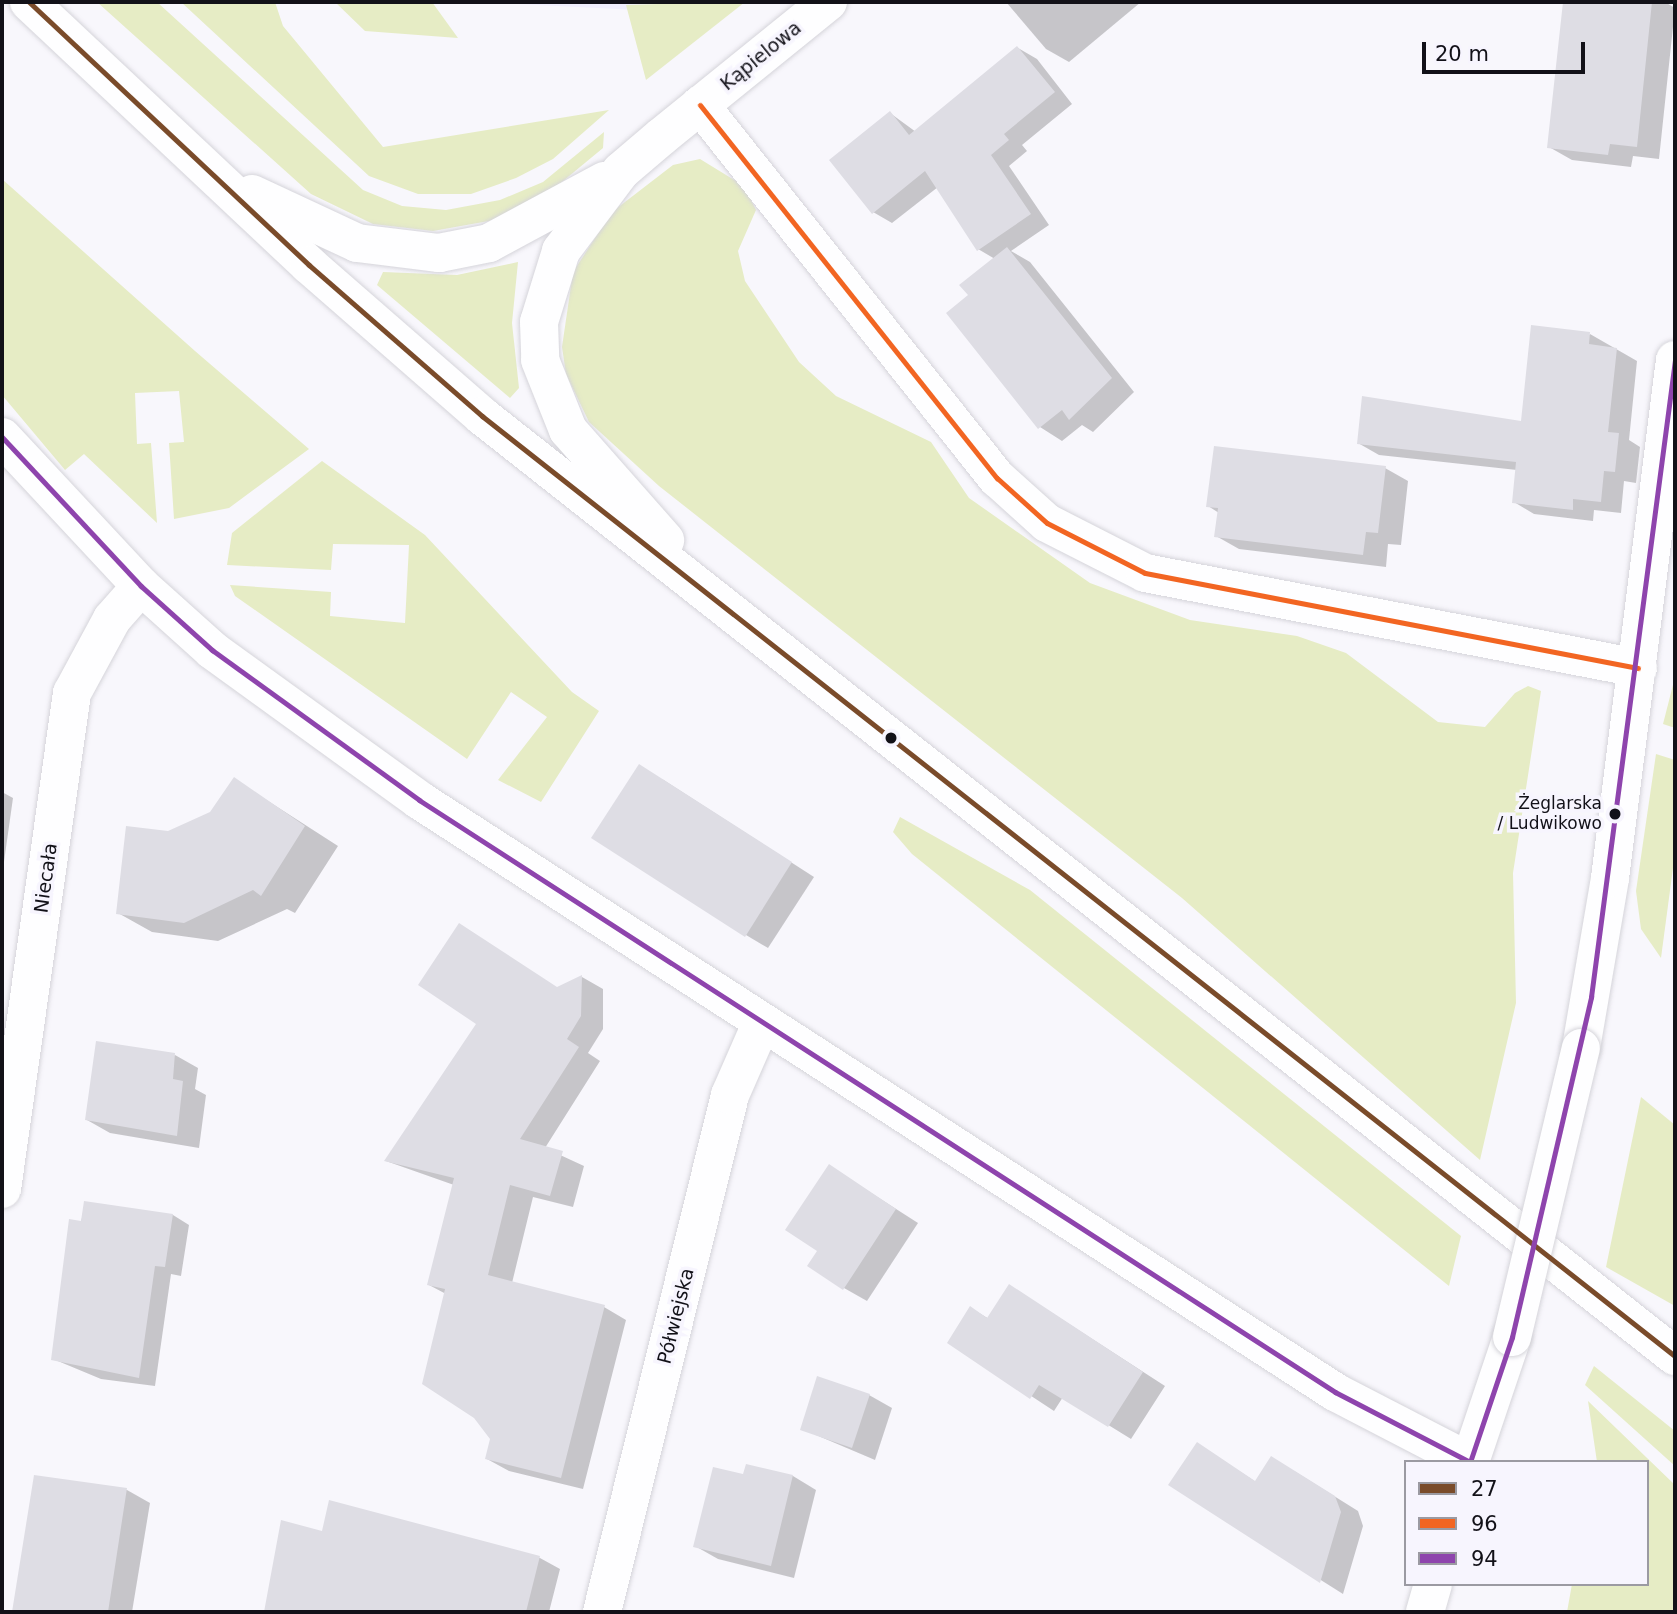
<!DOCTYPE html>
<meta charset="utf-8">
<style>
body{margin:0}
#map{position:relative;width:1677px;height:1614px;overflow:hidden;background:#f8f7fc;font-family:"DejaVu Sans",sans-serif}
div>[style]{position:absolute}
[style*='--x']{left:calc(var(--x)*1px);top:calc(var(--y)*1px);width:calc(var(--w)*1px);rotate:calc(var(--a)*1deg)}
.built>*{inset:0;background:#f0eefd}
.green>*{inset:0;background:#e6ecc5}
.shadow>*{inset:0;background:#0003}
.building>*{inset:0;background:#dedde4}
.roads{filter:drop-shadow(0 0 2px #d5d4da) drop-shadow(0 0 2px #d5d4da)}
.minor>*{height:38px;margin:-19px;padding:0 19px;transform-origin:19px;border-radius:19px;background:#fefeff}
.tertiary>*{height:38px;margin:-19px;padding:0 19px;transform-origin:19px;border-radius:19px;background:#fefeff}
.primary>*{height:38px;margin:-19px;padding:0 19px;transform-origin:19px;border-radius:19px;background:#fefeff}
.bridges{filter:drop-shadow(0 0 2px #d5d4da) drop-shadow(0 0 2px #d5d4da)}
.tertiary-bridge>*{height:38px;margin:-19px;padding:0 19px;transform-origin:19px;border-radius:19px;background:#fefeff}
.bus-1>*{height:5px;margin:-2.5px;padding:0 2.5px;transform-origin:2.5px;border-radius:2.5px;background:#7a4b2a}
.bus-2>*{height:5px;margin:-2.5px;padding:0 2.5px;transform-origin:2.5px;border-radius:2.5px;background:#f26522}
.bus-3>*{height:5px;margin:-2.5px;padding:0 2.5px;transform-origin:2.5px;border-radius:2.5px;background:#8e44ad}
.dots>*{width:19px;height:19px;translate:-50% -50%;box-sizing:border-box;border:4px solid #f7f5fe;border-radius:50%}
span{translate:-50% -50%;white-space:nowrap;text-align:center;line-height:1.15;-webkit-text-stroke:7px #f7f5fe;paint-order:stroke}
.bus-label{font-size:17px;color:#121118}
.right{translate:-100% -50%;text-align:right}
.street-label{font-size:19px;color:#121118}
.frame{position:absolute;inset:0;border:4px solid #121118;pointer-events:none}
.legend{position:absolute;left:1404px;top:1460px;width:245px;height:126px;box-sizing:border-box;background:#f7f5fe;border:2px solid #9b9aa2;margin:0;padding:9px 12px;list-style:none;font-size:21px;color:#121118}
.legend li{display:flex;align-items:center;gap:14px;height:35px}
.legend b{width:35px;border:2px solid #9b9aa2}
.scale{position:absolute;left:1422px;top:42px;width:163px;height:32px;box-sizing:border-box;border:4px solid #121118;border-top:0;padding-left:9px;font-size:21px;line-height:24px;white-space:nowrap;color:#121118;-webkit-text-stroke:5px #f7f5fe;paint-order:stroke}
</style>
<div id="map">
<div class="built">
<i style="clip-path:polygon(477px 2px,732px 2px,717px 14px)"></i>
</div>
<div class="green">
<i style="clip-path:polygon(97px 2px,157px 2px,363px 190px,402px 206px,446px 210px,500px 200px,543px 182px,604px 132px,603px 148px,545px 196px,500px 219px,433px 231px,373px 224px,311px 194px)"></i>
<i style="clip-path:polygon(181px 2px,275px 2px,283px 26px,383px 147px,609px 110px,553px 159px,516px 178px,471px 194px,418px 194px,369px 176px)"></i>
<i style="clip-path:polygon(335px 2px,432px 2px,458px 38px,365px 31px)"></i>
<i style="clip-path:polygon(723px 2px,745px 2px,646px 80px,626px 5px)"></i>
<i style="clip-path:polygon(700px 159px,744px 186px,756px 210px,738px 251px,745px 281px,799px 362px,836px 396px,931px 442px,969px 498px,1090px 583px,1190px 620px,1297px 636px,1346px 653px,1438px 722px,1485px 727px,1515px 693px,1528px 686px,1541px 691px,1513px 873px,1516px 1003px,1480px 1160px,1182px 898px,659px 486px,589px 422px,566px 374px,562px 347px,573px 272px,612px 212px,673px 165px)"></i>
<i style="clip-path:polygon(2px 179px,195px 351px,309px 449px,229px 508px,174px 519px,169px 443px,184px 442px,179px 391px,135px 393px,137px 444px,151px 443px,157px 523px,84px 454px,65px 470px,2px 395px)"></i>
<i style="clip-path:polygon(518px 262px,512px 323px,519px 388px,510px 398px,377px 285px,383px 272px,457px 275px)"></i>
<i style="clip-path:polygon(322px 461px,425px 535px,572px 692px,599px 711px,541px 802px,498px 780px,547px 717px,511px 692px,467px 759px,235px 596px,230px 585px,331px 592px,330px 616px,405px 623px,409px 545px,333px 544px,331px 570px,227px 565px,232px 533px)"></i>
<i style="clip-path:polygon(1675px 677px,1675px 727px,1672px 727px,1663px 724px)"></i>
<i style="clip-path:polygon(1656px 754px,1675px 760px,1675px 853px,1661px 958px,1641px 929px,1636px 891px)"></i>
<i style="clip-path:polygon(900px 817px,1030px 890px,1461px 1236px,1449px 1286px,912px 854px,893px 832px)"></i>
<i style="clip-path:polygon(1641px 1097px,1675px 1125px,1675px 1306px,1606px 1267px)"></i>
<i style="clip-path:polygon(1594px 1366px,1675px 1431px,1675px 1466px,1585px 1385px)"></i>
<i style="clip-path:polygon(1588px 1401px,1675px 1485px,1675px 1612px,1567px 1612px,1572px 1584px,1647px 1584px,1647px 1462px,1597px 1462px)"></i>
</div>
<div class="shadow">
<i style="clip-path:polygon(1006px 2px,1141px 2px,1069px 62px,1046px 49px)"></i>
<i style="clip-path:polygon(1565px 2px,1665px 2px,1675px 8px,1659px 159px,1633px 156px,1631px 167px,1572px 160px,1549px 147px)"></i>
<i style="clip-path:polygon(1018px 48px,1037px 59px,1072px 104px,1022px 145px,1027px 151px,1009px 166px,1049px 225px,1011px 251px,1030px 262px,1134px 392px,1093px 432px,1082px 425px,1062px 441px,1040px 427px,970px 295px,995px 259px,978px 249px,938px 187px,892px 223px,873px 212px,890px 113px,916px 132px)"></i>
<i style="clip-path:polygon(1590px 334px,1637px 361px,1629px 440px,1640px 447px,1636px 483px,1624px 481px,1621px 513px,1594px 510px,1593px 521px,1534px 514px,1514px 502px,1517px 470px,1379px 455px,1358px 443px,1522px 423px)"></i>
<i style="clip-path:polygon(1385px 468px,1408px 481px,1401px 545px,1388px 544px,1386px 567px,1239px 549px,1216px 536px,1219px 513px,1208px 506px)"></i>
<i style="clip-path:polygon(234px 779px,338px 846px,295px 913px,287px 909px,218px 941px,152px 932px,118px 913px,168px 833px,211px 814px)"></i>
<i style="clip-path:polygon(662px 779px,814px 877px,768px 948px,746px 935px)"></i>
<i style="clip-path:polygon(2px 792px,13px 798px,2px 876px)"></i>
<i style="clip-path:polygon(582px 977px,603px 989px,603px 1029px,588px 1053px,600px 1061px,545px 1148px,584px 1166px,573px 1207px,533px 1197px,512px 1283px,604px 1307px,626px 1320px,583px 1489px,509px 1471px,487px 1459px,492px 1439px,446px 1294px,429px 1285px,454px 1185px,386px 1161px,558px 989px)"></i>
<i style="clip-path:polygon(175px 1055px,198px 1068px,195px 1089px,206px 1095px,199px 1148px,110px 1133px,87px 1120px)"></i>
<i style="clip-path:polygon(829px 1166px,918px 1223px,867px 1301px,844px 1288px,819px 1250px)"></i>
<i style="clip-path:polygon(85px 1203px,173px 1215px,189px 1225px,181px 1276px,171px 1274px,155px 1386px,101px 1379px,53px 1359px)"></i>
<i style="clip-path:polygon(1010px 1286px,1165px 1386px,1131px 1439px,1063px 1397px,1054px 1411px,949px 1342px,971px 1308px,989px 1319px)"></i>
<i style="clip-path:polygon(869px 1395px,892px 1408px,875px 1460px,802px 1429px)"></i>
<i style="clip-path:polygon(1197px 1444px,1256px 1482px,1294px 1471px,1358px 1511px,1363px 1526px,1343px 1594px,1170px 1485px)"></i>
<i style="clip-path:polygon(793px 1476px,816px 1490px,794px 1578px,718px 1559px,695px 1546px,745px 1477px)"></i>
<i style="clip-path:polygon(35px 1477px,127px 1490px,150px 1503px,132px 1612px,15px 1612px)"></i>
<i style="clip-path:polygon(330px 1502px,540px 1558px,560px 1569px,549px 1612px,266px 1612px,282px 1522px,323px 1533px)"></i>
</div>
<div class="building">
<i style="clip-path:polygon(1563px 2px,1652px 2px,1637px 147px,1610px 144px,1608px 155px,1547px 148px)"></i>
<i style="clip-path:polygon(1017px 46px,1055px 92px,1004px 134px,1009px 140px,991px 155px,1031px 214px,977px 251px,925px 171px,872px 214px,829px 160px,890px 111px,909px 135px)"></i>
<i style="clip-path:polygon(1007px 247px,1112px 378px,1069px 420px,1062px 410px,1038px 429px,946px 313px,968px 295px,959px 285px)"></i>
<i style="clip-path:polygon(1531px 325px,1590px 332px,1589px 344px,1617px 348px,1608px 432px,1619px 433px,1615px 472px,1604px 471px,1601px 502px,1573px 499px,1573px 510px,1512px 503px,1516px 462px,1357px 444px,1362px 396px,1521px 421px)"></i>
<i style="clip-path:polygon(1214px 446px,1386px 466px,1378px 533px,1366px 532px,1363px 555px,1214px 537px,1218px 508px,1206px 507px)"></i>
<i style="clip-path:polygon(639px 764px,792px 862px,745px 937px,591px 838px)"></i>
<i style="clip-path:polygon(234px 777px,305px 826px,261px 896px,253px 890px,184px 923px,116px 914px,126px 826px,168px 831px,210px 812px)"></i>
<i style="clip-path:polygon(459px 923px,557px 987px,582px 975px,581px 1016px,567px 1039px,579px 1047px,520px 1139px,563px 1151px,550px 1196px,510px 1185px,488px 1275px,605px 1305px,561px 1478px,485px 1459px,490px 1439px,474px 1418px,422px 1384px,445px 1289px,427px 1285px,454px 1178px,384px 1161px,476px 1024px,418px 985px)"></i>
<i style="clip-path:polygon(96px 1041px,175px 1053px,173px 1079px,183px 1081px,177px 1136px,85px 1120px)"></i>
<i style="clip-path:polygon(829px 1164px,896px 1209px,843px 1290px,807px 1266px,817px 1251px,785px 1230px)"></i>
<i style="clip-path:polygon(84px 1201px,173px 1214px,165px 1267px,155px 1266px,139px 1378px,51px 1360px,69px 1219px,81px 1221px)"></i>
<i style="clip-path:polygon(1009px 1284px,1143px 1372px,1108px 1427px,1039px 1385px,1030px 1399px,947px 1343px,970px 1306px,987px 1318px)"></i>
<i style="clip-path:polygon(817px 1376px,870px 1394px,852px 1448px,800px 1430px)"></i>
<i style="clip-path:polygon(1197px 1442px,1255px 1481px,1271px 1456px,1335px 1496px,1341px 1512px,1320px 1583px,1168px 1485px)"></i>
<i style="clip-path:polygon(746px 1464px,793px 1475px,771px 1566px,693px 1547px,713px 1467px,743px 1474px)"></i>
<i style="clip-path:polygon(34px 1475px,127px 1488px,108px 1612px,12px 1612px)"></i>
<i style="clip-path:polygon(329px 1500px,540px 1556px,526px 1612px,264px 1612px,281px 1520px,322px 1531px)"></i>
</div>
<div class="roads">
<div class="minor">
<i style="--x:700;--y:105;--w:477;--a:51.5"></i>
<i style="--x:997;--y:478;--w:67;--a:42"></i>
<i style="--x:1047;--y:523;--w:110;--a:27"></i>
<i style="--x:1145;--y:573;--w:502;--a:10.91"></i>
<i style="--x:2;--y:1189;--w:501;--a:-81.97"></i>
<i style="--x:72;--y:693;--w:84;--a:-61.6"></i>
<i style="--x:112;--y:619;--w:44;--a:-48.7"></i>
<i style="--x:602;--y:1612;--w:533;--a:-76.09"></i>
<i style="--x:730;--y:1095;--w:77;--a:-66.4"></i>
</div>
<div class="tertiary">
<i style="--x:661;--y:137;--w:215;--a:-39"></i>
<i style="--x:2;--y:437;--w:204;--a:47"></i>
<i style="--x:141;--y:586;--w:96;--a:42"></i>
<i style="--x:212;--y:650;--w:256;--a:35.9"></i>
<i style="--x:419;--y:800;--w:1091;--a:32.87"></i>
<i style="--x:1335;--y:1392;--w:152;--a:27.4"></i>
<i style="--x:1470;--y:1462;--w:132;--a:-71.4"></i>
<i style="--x:1581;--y:1048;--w:172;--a:-80.3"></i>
<i style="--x:1610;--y:878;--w:522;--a:-82.85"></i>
<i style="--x:1425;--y:1612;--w:29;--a:-74"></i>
</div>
<div class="primary">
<i style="--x:29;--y:2;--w:384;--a:43.2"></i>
<i style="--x:309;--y:265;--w:230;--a:41.1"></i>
<i style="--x:482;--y:416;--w:1519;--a:38.24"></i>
<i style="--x:661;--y:137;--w:52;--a:139.6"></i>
<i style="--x:621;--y:171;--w:100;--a:126.9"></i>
<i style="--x:561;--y:251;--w:74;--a:107.2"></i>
<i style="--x:539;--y:322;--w:38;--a:88"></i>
<i style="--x:540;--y:360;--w:75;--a:68.2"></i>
<i style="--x:568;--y:430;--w:147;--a:48.6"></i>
<i style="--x:252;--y:194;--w:116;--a:25"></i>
<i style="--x:357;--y:243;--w:83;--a:7"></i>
<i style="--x:439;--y:253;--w:51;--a:-11.3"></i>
<i style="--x:489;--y:243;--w:131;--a:-28.3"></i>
</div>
</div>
<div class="bridges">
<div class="tertiary-bridge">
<i style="--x:1512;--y:1337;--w:297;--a:-76.6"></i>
</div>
</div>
<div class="bus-1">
<i style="--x:29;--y:2;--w:384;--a:43.2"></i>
<i style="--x:309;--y:265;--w:230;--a:41.1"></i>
<i style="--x:482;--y:416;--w:1519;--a:38.24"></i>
</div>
<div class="bus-2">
<i style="--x:700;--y:105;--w:477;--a:51.5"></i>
<i style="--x:997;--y:478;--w:67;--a:42"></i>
<i style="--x:1047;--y:523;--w:110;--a:27"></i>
<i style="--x:1145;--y:573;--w:502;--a:10.91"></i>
</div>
<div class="bus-3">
<i style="--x:2;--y:437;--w:204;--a:47"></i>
<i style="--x:141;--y:586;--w:96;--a:42"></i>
<i style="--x:212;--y:650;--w:256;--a:35.9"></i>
<i style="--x:419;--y:800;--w:1091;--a:32.87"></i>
<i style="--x:1335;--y:1392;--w:152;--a:27.4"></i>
<i style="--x:1470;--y:1462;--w:132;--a:-71.4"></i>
<i style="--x:1512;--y:1337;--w:349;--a:-76.9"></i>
<i style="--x:1591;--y:997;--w:643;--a:-82.49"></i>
</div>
<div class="dots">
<i style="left:891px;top:738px;background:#121118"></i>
<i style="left:1615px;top:814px;background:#121118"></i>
</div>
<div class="bus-label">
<span class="right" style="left:1602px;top:814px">Żeglarska<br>/ Ludwikowo</span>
</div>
<div class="street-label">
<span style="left:761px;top:56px;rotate:-39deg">Kąpielowa</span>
<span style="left:46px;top:878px;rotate:-82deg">Niecała</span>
<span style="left:676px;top:1316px;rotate:-76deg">Półwiejska</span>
</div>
<div class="frame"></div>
<ul class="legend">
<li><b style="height:9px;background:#7a4b2a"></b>27</li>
<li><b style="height:9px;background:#f26522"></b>96</li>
<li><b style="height:9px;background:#8e44ad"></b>94</li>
</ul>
<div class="scale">20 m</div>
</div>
